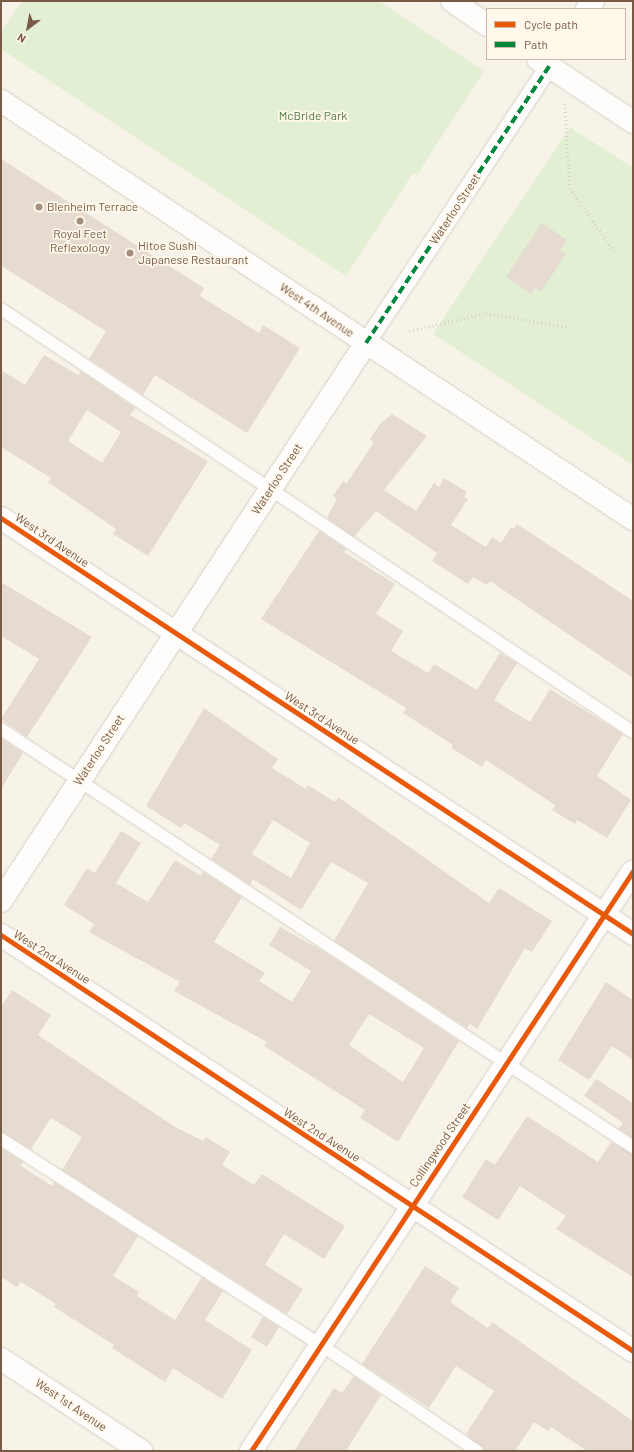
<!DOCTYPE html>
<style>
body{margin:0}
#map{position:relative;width:634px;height:1452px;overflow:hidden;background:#f8f3e9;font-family:Barlow,sans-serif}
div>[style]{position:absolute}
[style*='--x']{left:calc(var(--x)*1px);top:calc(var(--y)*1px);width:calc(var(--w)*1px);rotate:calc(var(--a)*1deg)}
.green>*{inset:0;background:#e2efd2}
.building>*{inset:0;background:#e5dbd0}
.path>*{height:2.5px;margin-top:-1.25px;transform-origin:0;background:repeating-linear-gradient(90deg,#dad2cb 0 1px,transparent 0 4px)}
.roads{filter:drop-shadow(0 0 1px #d6cfc6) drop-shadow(0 0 1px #d6cfc6)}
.service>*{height:12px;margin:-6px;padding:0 6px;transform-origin:6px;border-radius:6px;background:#fefdfc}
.pedestrian>*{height:18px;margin:-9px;padding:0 9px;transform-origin:9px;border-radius:9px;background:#fefdfc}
.minor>*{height:22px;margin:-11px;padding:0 11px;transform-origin:11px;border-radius:11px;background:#fefdfc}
.secondary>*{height:22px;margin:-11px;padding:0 11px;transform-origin:11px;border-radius:11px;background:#fefdfc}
.quiet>*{height:4px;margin-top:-2px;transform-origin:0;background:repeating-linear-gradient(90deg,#00873e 0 8px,transparent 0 12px)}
.cycleway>*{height:5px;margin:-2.5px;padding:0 2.5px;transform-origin:2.5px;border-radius:2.5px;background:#e8590c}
.dots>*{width:11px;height:11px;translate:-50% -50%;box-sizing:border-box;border:2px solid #fff8eb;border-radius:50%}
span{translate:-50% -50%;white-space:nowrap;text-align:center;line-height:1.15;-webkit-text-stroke:3.5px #fff8eb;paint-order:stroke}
.park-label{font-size:12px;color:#4b793c}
.poi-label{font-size:12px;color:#785a47}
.left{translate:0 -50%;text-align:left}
.street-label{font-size:12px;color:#785a47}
.frame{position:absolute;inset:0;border:2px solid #785a47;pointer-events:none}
.legend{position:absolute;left:486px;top:8px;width:140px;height:52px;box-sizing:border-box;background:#fff8eb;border:1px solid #c9b9a9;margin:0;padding:5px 7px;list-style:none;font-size:12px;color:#785a47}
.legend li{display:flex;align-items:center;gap:8px;height:20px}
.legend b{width:20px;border:1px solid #c9b9a9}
.north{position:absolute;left:8px;top:8px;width:40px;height:40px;-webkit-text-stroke:3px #fff8eb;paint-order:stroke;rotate:212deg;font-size:11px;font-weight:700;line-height:16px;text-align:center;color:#785a47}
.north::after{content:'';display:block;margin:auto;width:14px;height:18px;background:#785a47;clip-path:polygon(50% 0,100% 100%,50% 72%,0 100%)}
</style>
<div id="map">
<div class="green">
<i style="clip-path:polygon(22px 1px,379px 1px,484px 71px,417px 175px,413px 173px,346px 276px,1px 49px,1px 32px)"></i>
<i style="clip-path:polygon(570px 127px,633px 168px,633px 465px,433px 334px)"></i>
</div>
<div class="building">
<i style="clip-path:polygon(1px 159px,204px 288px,200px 296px,259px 333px,263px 325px,300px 348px,247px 433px,155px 375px,143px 395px,89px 359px,106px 331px,1px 266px)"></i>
<i style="clip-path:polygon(542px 223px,567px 240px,560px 250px,566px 254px,541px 292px,535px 288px,531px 294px,506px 277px)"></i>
<i style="clip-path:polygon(evenodd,44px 355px,78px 375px,81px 371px,135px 408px,130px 415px,208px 461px,148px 556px,113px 534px,116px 529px,48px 482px,51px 478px,1px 447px,1px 370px,25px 385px,44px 355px,87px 410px,121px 432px,102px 463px,68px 441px,87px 410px)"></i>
<i style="clip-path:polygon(392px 414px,427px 436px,384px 490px,416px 511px,434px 483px,439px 487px,444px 478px,467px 492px,464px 497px,468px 499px,451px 525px,486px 547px,492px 537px,501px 543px,511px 527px,514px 529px,517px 524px,633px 601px,633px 678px,490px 581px,487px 585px,473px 577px,468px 584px,432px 561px,437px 553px,376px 511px,354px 537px,327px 518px,337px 499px,333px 496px,343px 481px,347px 483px,374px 442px,370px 439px,380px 424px)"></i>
<i style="clip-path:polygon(319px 531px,346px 549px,344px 552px,395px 584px,376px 614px,403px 631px,391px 651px,428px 673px,434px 664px,477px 690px,500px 653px,517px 663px,494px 700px,530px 722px,550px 689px,623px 734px,597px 776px,631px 800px,607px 838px,577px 820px,575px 824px,552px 810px,555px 805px,486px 760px,482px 767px,451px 748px,453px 745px,403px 713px,406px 708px,261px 619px)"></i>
<i style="clip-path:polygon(1px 582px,92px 637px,27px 737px,1px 719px,39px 659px,1px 636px)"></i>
<i style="clip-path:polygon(evenodd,204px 708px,278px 759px,272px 768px,306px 789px,308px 785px,335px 802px,338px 797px,489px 903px,499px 888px,552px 921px,532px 952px,525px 948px,477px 1029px,470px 1024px,467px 1028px,334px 941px,368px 883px,331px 862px,301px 910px,253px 879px,250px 885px,211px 859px,220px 845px,184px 823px,181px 828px,146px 806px,204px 708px,273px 820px,310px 843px,291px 878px,252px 854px,273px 820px)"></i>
<i style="clip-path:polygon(1px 738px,23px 753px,1px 789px)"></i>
<i style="clip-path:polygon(evenodd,121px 831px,141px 843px,116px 883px,148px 902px,175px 860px,201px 876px,203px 872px,242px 897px,214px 942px,265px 973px,259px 981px,292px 1002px,311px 971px,269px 945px,280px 927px,323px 951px,459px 1041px,398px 1142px,360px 1118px,365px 1110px,264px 1046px,267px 1042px,174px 991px,180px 982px,89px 932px,94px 924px,64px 905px,87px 868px,95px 873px,121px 831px,369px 1014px,424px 1048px,403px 1082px,349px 1045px,369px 1014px)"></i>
<i style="clip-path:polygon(606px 982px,633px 1000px,633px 1060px,612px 1046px,589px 1080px,558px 1060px)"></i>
<i style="clip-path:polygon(12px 990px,51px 1015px,38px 1035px,175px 1127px,203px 1141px,206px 1137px,230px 1152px,222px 1165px,254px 1185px,262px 1174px,345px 1226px,324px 1259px,284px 1234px,265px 1265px,303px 1289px,287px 1314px,62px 1170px,82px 1137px,51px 1118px,31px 1149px,1px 1132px,1px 1007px)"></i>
<i style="clip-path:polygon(596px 1079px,633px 1103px,633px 1138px,619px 1129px,623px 1123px,584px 1096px)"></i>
<i style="clip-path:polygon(527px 1116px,598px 1162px,611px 1142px,633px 1154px,633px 1277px,556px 1229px,566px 1216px,520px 1186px,498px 1220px,462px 1197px,486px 1159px,495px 1165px)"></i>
<i style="clip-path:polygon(1px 1148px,23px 1162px,21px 1166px,52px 1186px,54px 1182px,138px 1236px,113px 1276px,139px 1292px,137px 1296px,175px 1320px,202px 1277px,223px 1291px,205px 1320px,252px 1350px,222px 1399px,173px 1368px,165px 1382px,112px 1348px,114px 1345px,54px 1307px,56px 1304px,21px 1282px,17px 1287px,1px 1277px)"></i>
<i style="clip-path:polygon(425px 1266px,459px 1288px,450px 1302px,488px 1328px,492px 1322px,633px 1421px,633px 1451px,587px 1451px,551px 1427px,548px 1431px,534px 1422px,515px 1451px,484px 1451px,466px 1434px,494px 1391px,456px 1366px,429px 1408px,362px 1364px)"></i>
<i style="clip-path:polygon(263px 1317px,279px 1327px,267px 1347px,251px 1337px)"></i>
<i style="clip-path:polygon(354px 1376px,381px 1395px,346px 1451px,294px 1451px,334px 1388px,342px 1393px)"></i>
</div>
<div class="path">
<i style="--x:565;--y:104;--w:84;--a:86.6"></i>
<i style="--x:570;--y:188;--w:79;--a:55.3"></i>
<i style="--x:409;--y:331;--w:79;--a:-13.2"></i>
<i style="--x:486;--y:313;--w:87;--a:9.9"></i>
</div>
<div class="roads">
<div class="service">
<i style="--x:1;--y:309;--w:760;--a:33.79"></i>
<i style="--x:1;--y:729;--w:758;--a:33.48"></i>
<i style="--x:1;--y:1139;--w:381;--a:32.8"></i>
<i style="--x:321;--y:1345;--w:189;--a:34.2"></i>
</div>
<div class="pedestrian">
<i style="--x:366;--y:343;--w:332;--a:-56.5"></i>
</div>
<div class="minor">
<i style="--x:452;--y:1;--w:42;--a:34.4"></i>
<i style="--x:587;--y:9;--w:10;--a:-53"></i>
<i style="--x:538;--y:59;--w:114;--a:33.6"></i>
<i style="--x:1;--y:518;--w:757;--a:33.35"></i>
<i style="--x:1;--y:901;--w:667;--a:-56.81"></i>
<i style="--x:1;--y:935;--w:757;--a:33.35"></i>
<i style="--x:1;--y:1359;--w:168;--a:33.3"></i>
<i style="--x:251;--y:1451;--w:694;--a:-56.63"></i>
</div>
<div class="secondary">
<i style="--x:1;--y:101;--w:758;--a:33.48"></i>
</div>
</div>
<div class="quiet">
<i style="--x:366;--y:343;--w:332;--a:-56.5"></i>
</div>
<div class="cycleway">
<i style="--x:1;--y:518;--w:757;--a:33.35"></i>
<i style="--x:1;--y:935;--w:757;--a:33.35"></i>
<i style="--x:251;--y:1451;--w:694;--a:-56.63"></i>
</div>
<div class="dots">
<i style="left:39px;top:207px;background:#a59080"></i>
<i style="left:80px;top:221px;background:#a59080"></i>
<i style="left:130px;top:253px;background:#a59080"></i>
</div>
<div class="park-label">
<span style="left:313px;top:116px">McBride Park</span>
</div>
<div class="poi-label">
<span class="left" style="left:47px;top:207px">Blenheim Terrace</span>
<span style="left:80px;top:241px">Royal Feet<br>Reflexology</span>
<span class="left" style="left:138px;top:253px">Hitoe Sushi<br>Japanese Restaurant</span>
</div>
<div class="street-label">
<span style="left:455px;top:209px;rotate:-57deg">Waterloo Street</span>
<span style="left:317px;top:310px;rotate:34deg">West 4th Avenue</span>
<span style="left:277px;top:479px;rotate:-57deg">Waterloo Street</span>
<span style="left:52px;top:540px;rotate:34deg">West 3rd Avenue</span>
<span style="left:322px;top:718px;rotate:33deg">West 3rd Avenue</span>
<span style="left:99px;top:750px;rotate:-57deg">Waterloo Street</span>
<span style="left:52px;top:957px;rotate:33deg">West 2nd Avenue</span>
<span style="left:322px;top:1135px;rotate:33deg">West 2nd Avenue</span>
<span style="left:440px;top:1145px;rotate:-56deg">Collingwood Street</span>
<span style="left:71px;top:1405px;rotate:34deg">West 1st Avenue</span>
</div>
<div class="frame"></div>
<ul class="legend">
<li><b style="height:5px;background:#e8590c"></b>Cycle path</li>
<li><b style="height:5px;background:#00873e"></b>Path</li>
</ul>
<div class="north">N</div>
</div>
